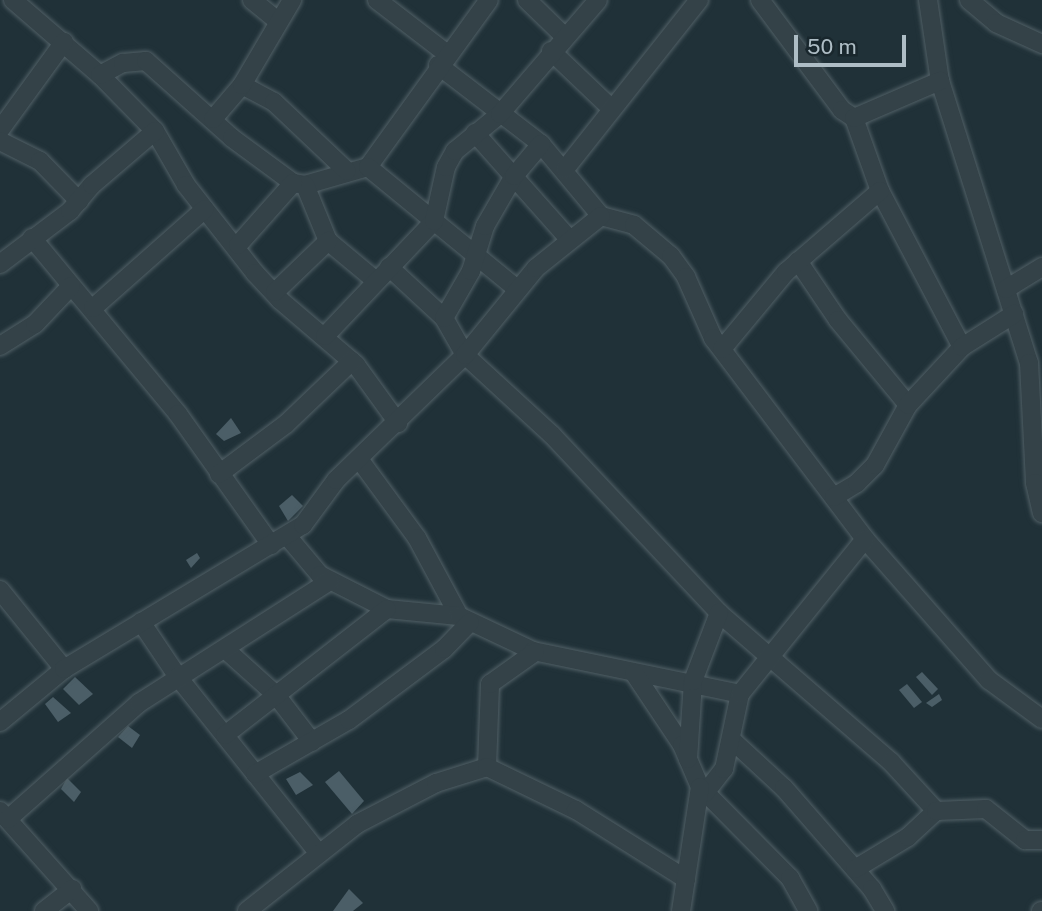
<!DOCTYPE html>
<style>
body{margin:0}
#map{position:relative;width:1042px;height:911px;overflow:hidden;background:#203138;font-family:"Public Sans",sans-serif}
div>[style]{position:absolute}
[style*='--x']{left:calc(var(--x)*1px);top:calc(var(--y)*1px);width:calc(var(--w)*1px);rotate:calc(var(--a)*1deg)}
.building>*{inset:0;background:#4b5e67}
.roads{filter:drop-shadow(0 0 2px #516066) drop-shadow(0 0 2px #516066)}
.street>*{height:18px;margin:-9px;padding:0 9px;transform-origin:9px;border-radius:9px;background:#344248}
span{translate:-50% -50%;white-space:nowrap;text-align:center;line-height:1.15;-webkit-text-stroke:6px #19272d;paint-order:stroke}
.scale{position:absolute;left:794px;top:35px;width:112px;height:32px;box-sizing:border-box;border:4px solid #aebdc5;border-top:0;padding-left:9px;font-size:21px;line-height:24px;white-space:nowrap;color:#aebdc5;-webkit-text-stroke:5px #19272d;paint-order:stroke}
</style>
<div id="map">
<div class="building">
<i style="clip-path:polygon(231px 418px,241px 433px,224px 441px,216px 434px)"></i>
<i style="clip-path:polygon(292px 495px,303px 506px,288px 521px,279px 506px)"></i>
<i style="clip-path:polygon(197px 553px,200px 558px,191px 568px,186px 560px)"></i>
<i style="clip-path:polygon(922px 672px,938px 689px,932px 695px,916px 677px)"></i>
<i style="clip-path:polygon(75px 677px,93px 694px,79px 705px,63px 689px)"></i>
<i style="clip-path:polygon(907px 684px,922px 702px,914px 708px,899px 690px)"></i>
<i style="clip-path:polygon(939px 694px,942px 700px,932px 707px,926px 703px)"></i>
<i style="clip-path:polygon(53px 697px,71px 713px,58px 722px,45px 704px)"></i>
<i style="clip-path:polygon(128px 726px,140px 735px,132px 748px,118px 737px)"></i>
<i style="clip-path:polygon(339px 771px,364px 801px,352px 814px,325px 782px)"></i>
<i style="clip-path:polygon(300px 772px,313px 785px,296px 795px,286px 779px)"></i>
<i style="clip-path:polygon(67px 778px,81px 792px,74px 802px,61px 789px)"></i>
<i style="clip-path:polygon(349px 889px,363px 903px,353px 911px,333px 911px)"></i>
</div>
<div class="roads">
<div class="street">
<i style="--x:13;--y:0;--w:115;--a:40.8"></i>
<i style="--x:100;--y:75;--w:78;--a:45.5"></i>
<i style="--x:155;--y:131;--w:62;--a:60.1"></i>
<i style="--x:186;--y:185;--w:112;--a:51.9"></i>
<i style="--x:255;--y:273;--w:37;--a:47"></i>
<i style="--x:280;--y:300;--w:100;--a:40.5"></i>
<i style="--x:356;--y:365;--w:72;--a:54.1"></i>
<i style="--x:252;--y:0;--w:32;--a:39"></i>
<i style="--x:377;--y:0;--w:88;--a:37.6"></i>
<i style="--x:527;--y:0;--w:50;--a:44.2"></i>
<i style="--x:760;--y:0;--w:137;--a:53.3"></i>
<i style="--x:842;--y:110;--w:14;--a:34"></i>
<i style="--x:854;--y:118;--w:77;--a:70.4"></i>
<i style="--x:880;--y:191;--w:176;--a:62.3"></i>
<i style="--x:928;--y:0;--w:82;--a:81.6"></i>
<i style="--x:940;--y:81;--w:296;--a:72.5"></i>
<i style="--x:1029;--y:363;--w:120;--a:87.1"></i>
<i style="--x:1035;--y:483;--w:31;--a:77"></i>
<i style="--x:969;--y:0;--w:35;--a:40"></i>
<i style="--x:996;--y:23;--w:51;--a:24.5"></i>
<i style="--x:551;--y:51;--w:84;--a:43.6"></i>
<i style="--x:438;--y:65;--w:130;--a:37.5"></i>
<i style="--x:541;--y:144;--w:94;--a:50.2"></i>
<i style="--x:601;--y:216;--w:34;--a:15"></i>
<i style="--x:634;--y:225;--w:48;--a:40"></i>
<i style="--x:671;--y:256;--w:26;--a:54"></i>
<i style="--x:686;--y:277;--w:67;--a:66.1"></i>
<i style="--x:713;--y:338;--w:252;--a:52.9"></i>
<i style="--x:865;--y:539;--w:188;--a:48.7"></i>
<i style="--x:989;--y:680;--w:66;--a:36.3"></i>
<i style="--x:100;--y:75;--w:26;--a:-28"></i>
<i style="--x:123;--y:63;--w:23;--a:-5"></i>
<i style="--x:146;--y:61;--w:115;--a:41.8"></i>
<i style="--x:232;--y:138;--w:76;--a:36.4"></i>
<i style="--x:293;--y:183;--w:12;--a:9"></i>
<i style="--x:305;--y:185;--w:66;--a:-15.9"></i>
<i style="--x:368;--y:167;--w:206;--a:-54.1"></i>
<i style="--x:242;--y:85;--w:36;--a:28"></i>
<i style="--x:274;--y:102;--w:100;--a:43.4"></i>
<i style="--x:854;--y:118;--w:94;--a:-23.3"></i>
<i style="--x:213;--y:119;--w:45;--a:-49.5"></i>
<i style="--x:242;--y:85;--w:99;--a:-59.5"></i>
<i style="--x:0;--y:130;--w:109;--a:-54"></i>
<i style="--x:475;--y:133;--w:142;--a:48.4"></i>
<i style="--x:0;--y:141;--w:45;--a:26.6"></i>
<i style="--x:40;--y:161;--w:56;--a:45.7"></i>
<i style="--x:368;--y:167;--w:193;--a:39.3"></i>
<i style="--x:565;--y:169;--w:216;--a:-51.6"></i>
<i style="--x:305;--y:185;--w:61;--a:67.7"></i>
<i style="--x:328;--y:241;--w:62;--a:39.8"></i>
<i style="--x:32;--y:238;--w:229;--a:50.3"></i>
<i style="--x:178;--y:414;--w:161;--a:54.6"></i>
<i style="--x:238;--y:245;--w:83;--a:-48.4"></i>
<i style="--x:798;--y:261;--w:71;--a:55.9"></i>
<i style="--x:838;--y:320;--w:110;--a:50.5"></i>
<i style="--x:0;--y:264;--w:88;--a:-37.1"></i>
<i style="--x:70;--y:211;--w:34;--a:-50"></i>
<i style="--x:92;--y:185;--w:83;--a:-40.6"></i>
<i style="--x:389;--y:267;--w:75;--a:42.8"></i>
<i style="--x:444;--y:318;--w:43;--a:60.4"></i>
<i style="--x:465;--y:355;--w:118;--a:42.6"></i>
<i style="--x:552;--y:435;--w:244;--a:46.8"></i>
<i style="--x:719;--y:613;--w:228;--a:40.9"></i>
<i style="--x:891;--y:762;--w:67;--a:47.4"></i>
<i style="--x:1006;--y:289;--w:42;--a:-31.4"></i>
<i style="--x:275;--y:292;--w:74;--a:-43.9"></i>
<i style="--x:93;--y:308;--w:149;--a:-41.5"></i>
<i style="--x:444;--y:318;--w:54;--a:-60.1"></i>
<i style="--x:471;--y:271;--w:47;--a:-72.7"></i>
<i style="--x:485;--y:226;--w:58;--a:-59.9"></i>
<i style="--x:514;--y:176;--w:42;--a:-49.8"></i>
<i style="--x:325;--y:336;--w:158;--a:-46.5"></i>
<i style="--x:434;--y:221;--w:55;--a:-77.5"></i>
<i style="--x:446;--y:167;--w:18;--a:-61"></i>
<i style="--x:455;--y:151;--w:58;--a:-39.4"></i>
<i style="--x:500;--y:114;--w:150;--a:-49.3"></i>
<i style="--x:0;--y:346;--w:41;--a:-32.2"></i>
<i style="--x:35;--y:324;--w:52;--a:-46.5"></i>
<i style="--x:722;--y:349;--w:100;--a:-50.3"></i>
<i style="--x:786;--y:272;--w:124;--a:-40.8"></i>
<i style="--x:359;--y:459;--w:98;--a:53.7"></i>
<i style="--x:417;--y:538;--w:89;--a:61.7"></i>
<i style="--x:219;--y:474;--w:84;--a:-36.7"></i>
<i style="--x:286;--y:424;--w:91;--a:-43.7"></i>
<i style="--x:834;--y:497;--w:27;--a:-31"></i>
<i style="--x:857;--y:483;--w:25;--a:-45"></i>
<i style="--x:875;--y:465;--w:68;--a:-61.2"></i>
<i style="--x:908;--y:405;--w:79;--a:-47"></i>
<i style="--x:962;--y:347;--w:62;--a:-32.4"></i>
<i style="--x:288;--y:537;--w:50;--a:49.9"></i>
<i style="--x:320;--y:575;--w:75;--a:26.9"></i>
<i style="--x:387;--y:609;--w:72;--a:5.6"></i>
<i style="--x:459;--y:616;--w:82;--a:25.3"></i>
<i style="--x:533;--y:651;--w:211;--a:11.7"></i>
<i style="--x:0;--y:590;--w:102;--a:51"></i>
<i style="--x:141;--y:622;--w:66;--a:56.1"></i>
<i style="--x:178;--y:677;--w:223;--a:51.4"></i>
<i style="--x:225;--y:649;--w:69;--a:42"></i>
<i style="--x:276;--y:695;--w:59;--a:52.5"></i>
<i style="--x:634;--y:673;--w:87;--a:56.3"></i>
<i style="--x:682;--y:745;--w:46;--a:66.8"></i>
<i style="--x:700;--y:787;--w:128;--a:45.3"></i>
<i style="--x:790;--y:878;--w:38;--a:61"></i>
<i style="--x:0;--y:722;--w:83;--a:-39.6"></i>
<i style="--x:64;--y:669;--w:279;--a:-31.1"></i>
<i style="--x:303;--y:525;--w:56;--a:-53.7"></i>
<i style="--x:336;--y:480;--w:180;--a:-44.1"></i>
<i style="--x:465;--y:355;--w:112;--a:-50.8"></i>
<i style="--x:536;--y:268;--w:83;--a:-38.7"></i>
<i style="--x:225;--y:735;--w:205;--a:-37.9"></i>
<i style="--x:733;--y:741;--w:69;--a:42.7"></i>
<i style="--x:784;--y:788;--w:134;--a:48.9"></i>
<i style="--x:872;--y:889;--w:26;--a:59"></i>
<i style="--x:688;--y:759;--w:78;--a:-86.3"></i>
<i style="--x:693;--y:681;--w:73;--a:-69.1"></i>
<i style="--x:487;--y:767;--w:83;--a:-87.9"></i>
<i style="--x:490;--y:684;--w:55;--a:-35.4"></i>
<i style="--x:255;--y:774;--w:108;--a:-29.9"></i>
<i style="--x:349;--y:720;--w:119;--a:-36.8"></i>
<i style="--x:444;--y:649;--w:37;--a:-46"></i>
<i style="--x:705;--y:793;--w:31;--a:-52"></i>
<i style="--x:724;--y:769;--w:77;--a:-78"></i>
<i style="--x:740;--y:694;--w:199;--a:-51.1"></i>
<i style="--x:0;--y:811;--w:134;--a:48.3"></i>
<i style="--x:8;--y:819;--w:175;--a:-41.5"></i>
<i style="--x:139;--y:703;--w:227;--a:-32.6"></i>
<i style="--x:855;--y:869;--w:62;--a:-31.1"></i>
<i style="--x:908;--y:837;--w:38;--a:-43"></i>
<i style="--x:936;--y:811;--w:50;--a:-2.3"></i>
<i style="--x:986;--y:809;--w:50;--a:38.5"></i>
<i style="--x:1025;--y:840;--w:17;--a:0"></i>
<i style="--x:44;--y:911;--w:36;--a:-38"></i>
<i style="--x:247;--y:911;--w:140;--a:-38.3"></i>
<i style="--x:357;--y:824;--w:89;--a:-27.4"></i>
<i style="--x:436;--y:783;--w:53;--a:-17.4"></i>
<i style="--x:487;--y:767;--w:99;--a:25.8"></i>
<i style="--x:576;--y:810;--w:130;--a:32.1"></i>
<i style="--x:681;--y:911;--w:125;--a:-81.3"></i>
<i style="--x:1041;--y:911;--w:1;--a:0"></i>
</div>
</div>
<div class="scale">50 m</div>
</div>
